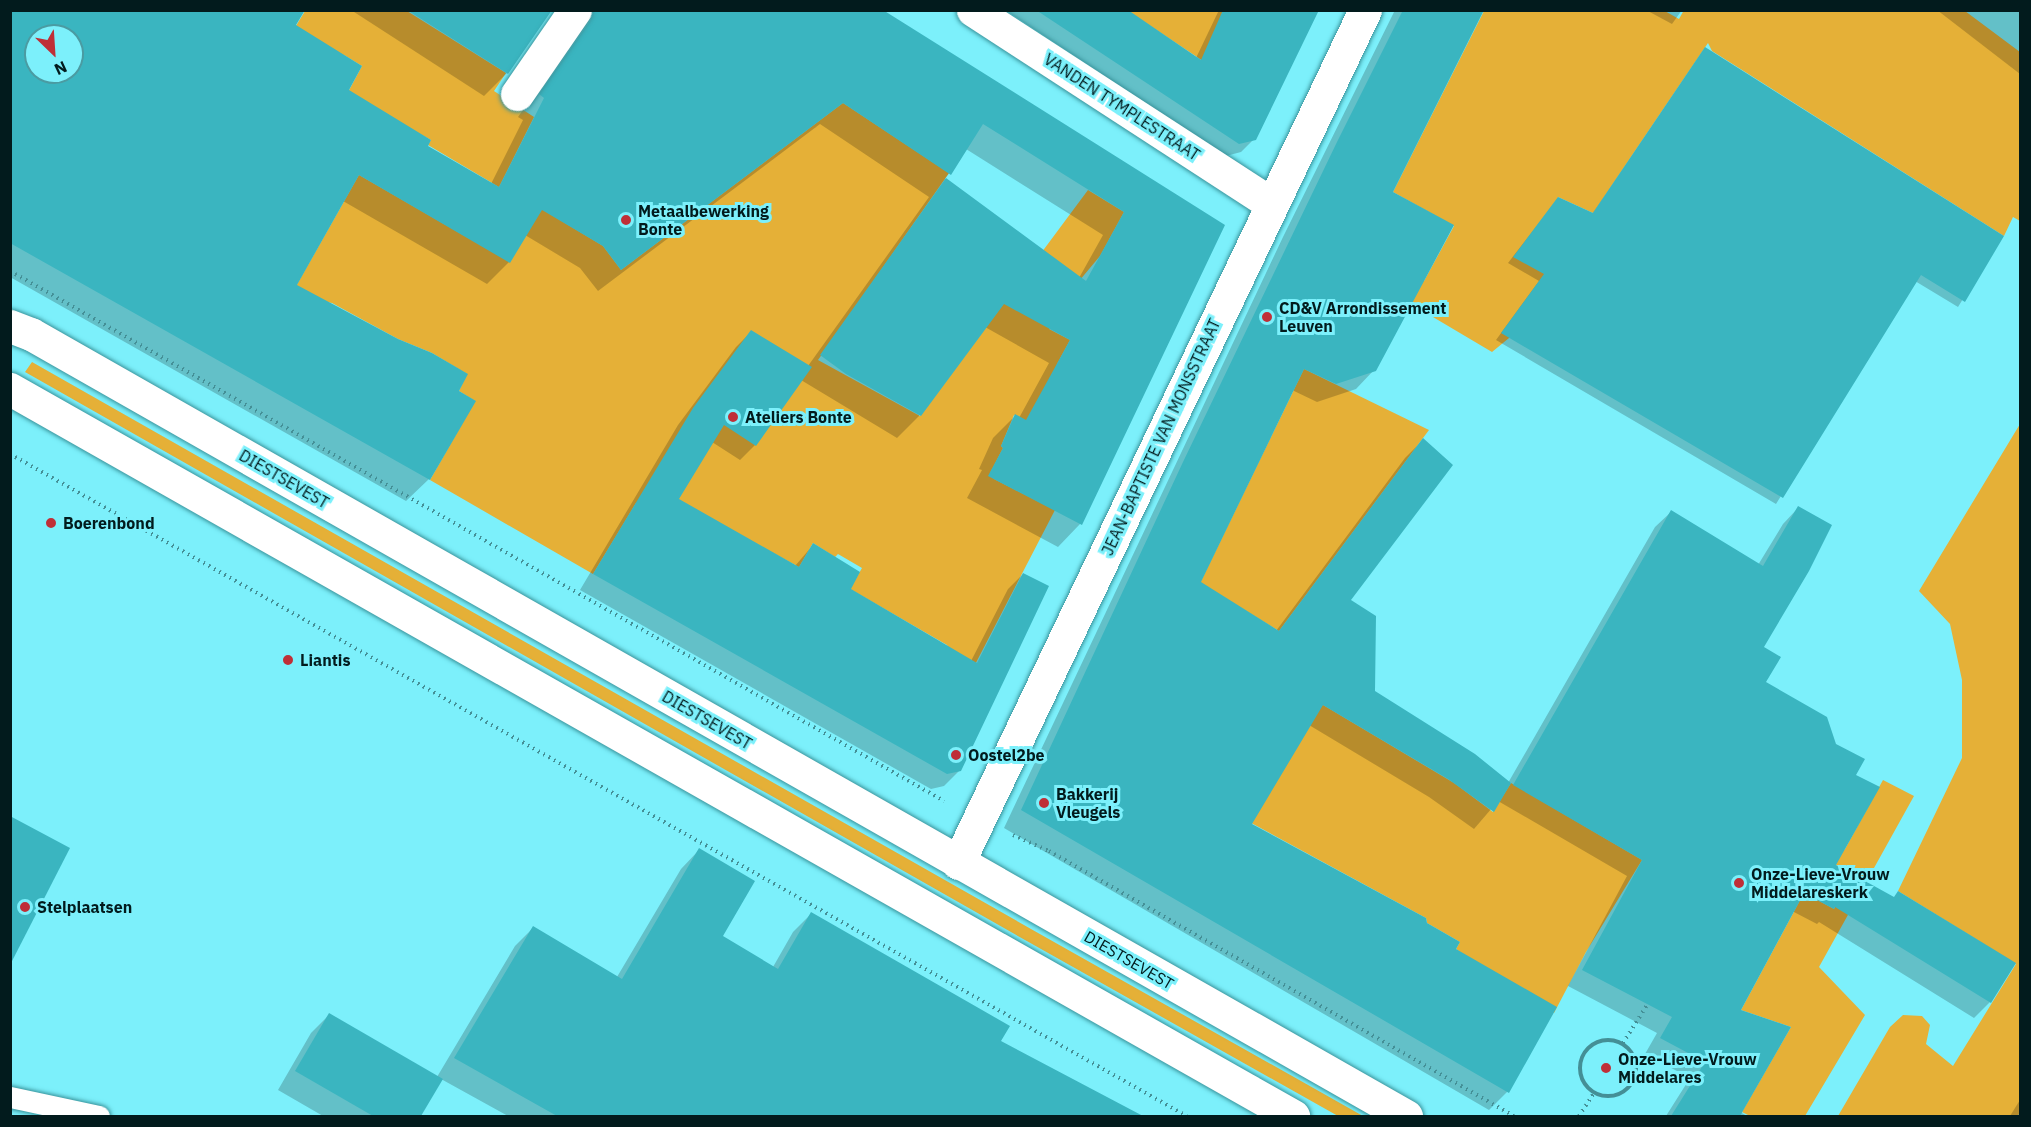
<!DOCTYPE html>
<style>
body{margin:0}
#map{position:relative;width:2031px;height:1127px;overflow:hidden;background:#7cf0fb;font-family:"IBM Plex Sans",sans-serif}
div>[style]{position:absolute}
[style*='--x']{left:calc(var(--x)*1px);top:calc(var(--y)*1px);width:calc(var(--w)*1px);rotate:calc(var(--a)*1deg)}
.green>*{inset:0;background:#e5b037}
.shadow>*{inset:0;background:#0003}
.building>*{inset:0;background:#3ab5c0}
.path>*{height:4px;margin-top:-2px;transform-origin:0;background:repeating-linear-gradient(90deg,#448f96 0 1.5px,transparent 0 6px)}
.path>.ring{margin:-2px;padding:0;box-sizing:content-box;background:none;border:4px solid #448f96;border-radius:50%}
.roads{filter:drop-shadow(0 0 2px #39939b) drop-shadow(0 0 2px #39939b)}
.lane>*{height:21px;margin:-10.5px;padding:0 10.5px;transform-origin:10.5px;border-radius:10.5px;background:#fff}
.street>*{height:33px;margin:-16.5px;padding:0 16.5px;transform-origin:16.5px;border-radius:16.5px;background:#fff}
.secondary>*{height:33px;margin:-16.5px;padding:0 16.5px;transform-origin:16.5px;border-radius:16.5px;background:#fff}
.dots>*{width:16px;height:16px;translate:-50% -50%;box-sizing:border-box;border:3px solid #7cf0fb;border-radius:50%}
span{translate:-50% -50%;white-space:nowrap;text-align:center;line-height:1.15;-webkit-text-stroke:6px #7cf0fb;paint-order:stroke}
.street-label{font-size:16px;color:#021b1d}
.poi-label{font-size:16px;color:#021b1d;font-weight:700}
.left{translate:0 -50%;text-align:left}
.frame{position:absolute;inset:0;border:12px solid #021b1d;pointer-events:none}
.north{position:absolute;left:24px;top:24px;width:60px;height:60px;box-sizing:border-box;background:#7cf0fb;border:2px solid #4b9ba2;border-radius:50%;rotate:155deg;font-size:16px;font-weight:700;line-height:24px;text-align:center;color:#021b1d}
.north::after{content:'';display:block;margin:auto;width:21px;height:27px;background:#bf2f37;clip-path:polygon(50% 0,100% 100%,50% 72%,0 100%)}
</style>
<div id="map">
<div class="green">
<i style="clip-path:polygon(1663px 10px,1679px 19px,1684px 10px,1965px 11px,2020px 52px,2020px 221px,2013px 217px,2004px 236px,1712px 51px,1708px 43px,1593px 213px,1558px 197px,1550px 277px,1509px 338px,1492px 352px,1411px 304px,1383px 260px,1424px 281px,1454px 226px,1393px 192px,1484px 11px)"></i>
<i style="clip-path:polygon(305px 11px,407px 11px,506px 73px,494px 91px,534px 117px,499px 187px,428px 145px,431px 140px,347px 94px,362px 66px,344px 55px,340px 62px,291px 34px)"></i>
<i style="clip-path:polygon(1128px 11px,1223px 11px,1203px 61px)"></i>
<i style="clip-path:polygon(843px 103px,949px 173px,818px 360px,920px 416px,1088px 190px,1124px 212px,1100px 256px,1064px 299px,1049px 329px,1070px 340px,1057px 364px,1043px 429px,1014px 415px,1001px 446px,1003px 448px,990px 473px,994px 479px,1055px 510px,966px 682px,947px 645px,850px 589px,862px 568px,838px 554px,835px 557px,813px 543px,799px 567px,740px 535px,636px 503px,593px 574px,430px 480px,475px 401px,459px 391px,467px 374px,432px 353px,398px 339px,332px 303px,291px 295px,359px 175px,470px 239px,553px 191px,550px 214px,603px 246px,621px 270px)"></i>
<i style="clip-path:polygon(32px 362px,1031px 929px,1363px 1116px,1338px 1116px,1025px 940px,25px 372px)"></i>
<i style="clip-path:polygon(1304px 369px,1429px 430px,1279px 631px,1200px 583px)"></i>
<i style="clip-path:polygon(2020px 424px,2020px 1112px,2018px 1116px,1838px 1116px,1890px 1027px,1903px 1015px,1922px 1016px,1930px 1025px,1926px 1044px,1953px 1066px,2016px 964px,1898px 891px,1962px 758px,1962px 680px,1950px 624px,1919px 591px)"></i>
<i style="clip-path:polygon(1323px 705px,1454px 783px,1493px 812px,1511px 783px,1642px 860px,1586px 952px,1554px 1013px,1519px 995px,1456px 949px,1460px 942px,1427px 923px,1426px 918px,1159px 773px)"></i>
<i style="clip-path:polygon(1883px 780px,1914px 796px,1819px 967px,1865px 1015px,1805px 1116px,1750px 1116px,1742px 1112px,1791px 1027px,1741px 1010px,1804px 893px,1834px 909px,1853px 874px,1833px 863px,1845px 849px)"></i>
</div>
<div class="shadow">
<i style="clip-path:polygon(evenodd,10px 10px,294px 26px,347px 91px,426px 146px,491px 184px,523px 120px,518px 117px,593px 10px,878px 10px,1223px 226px,1080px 524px,1058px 547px,967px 498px,982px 470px,979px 469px,993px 438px,1015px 416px,1019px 418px,1049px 363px,985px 327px,920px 415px,897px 438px,801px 380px,755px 445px,740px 460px,712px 442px,677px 500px,795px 566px,813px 545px,849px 589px,971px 661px,1008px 589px,1023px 574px,960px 770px,944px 786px,931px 789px,580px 590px,678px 425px,736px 347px,751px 332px,808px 366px,929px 197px,820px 124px,598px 291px,580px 268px,525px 235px,509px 262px,487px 284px,343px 201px,295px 285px,457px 391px,429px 479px,406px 501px,10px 277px,10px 10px,36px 36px,72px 36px,72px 72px,36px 72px,36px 36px,10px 10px,966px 149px,1103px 235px,1079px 278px,945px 179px,966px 149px)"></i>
<i style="clip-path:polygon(351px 10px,550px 10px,507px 73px,484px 96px)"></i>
<i style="clip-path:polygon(1005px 10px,1125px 10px,1196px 58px,1219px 10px,1318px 10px,1254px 139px,1241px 152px,1226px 156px)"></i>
<i style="clip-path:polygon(1395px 10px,1483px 10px,1391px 193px,1374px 370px,1356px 389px,1317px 402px,1292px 390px,1199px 583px,1276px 631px,1405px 458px,1423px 440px,1349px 601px,1373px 692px,1508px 783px,1655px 527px,1671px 512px,1758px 565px,1783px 524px,1798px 508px,1762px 647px,1764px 683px,1835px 745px,1854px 776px,1834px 865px,1990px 1002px,1974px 1018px,1819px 922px,1817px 924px,1792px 911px,1738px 1011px,1740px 1112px,1747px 1116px,1666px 1116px,1690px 1078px,1645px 1054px,1657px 1033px,1568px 986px,1627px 876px,1498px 801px,1474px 829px,1429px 797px,1309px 725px,1250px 825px,1426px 924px,1454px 950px,1555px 1008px,1507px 1092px,1489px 1110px,1004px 828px,1283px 237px)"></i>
<i style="clip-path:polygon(1646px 10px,1682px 10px,1672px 24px)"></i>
<i style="clip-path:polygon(1937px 10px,2020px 10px,2020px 74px)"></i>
<i style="clip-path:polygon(1705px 49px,2002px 236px,1958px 307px,1915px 281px,1776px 504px,1496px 340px,1539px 281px,1508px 263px,1553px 205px,1592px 214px)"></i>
<i style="clip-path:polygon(699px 850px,721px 937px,773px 967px,793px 932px,811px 914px,999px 1042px,1092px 1091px,1132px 1116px,508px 1116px,441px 1079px,419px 1116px,323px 1116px,278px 1090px,311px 1033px,329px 1015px,437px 1077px,515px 946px,533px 928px,617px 977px,681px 869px)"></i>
<i style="clip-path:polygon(2020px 1100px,2020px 1116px,2010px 1116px)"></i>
</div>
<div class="building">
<i style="clip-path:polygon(evenodd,10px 10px,305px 10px,296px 25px,362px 66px,349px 90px,431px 140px,428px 146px,499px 187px,544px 98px,539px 94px,590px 21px,594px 10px,883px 10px,1225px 225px,1082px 525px,988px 476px,1003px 448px,1001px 446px,1015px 414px,1026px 420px,1070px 340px,1004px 304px,921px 416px,846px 374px,820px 355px,946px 178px,1086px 281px,1124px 212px,983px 124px,951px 175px,843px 103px,621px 270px,603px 246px,542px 210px,510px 263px,359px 175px,297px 285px,398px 339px,432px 353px,468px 374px,459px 391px,476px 401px,430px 480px,10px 243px,10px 10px,36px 36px,72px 36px,72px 72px,36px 72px,36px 36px)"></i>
<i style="clip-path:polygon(407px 10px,552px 10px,508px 74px)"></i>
<i style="clip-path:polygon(1036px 10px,1128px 10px,1201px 60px,1223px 10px,1319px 10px,1256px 140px,1239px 144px)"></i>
<i style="clip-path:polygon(1403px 10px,1484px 10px,1393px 192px,1454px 225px,1376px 371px,1336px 384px,1304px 369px,1201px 582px,1279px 631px,1423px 438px,1453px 465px,1351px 600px,1376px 616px,1375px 691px,1475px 754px,1511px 783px,1494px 812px,1448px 779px,1323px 705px,1252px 824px,1426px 918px,1427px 923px,1460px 942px,1456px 949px,1557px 1007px,1509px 1093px,1021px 810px,1183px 462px,1337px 142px)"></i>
<i style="clip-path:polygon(1705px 47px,2004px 236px,1965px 302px,1921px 275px,1783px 498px,1501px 333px,1544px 274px,1513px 257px,1558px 197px,1593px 213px)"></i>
<i style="clip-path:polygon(751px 330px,812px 367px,756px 446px,724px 425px,679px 499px,799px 567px,813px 543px,860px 572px,851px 589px,977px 663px,1023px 573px,1049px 586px,961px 771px,947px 774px,593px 574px,693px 408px)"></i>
<i style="clip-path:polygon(1798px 506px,1832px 525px,1809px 571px,1764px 647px,1781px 657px,1766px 682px,1827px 717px,1836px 744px,1865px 759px,1856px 775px,1880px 787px,1836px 865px,1894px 897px,1898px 891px,2016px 963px,1991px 1003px,1835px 907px,1834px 909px,1804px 893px,1741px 1010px,1791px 1027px,1740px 1116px,1671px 1116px,1705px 1062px,1660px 1038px,1672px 1017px,1582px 970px,1642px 860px,1513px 785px,1671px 510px,1763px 566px)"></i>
<i style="clip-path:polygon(10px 816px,70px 848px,10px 965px)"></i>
<i style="clip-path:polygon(699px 848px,755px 881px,723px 936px,778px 969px,811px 912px,1010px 1026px,1001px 1041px,1143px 1116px,557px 1116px,454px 1058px,533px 926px,622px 979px)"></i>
<i style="clip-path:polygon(329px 1013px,443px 1079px,421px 1116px,373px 1116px,295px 1071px)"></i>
</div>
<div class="path">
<i style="--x:10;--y:271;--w:1074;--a:29.57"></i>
<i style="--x:10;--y:454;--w:1350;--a:29.36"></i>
<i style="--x:1013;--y:835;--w:39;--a:24"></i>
<i style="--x:1049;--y:851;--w:535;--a:29.68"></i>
<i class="ring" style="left:1580px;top:1040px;width:52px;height:52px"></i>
<i style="--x:1623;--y:1043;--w:45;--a:-57.7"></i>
<i style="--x:1579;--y:1116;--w:27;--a:-57"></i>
</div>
<div class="roads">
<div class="lane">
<i style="--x:10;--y:1097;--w:91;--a:12.1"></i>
</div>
<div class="street">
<i style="--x:973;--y:10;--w:356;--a:33"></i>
<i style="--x:517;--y:94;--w:102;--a:-55.4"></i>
</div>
<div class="secondary">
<i style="--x:10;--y:326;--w:22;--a:21"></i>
<i style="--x:31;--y:334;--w:1582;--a:29.63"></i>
<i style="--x:10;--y:389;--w:1475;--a:29.54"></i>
<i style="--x:958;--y:863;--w:945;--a:-64.49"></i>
</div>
</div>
<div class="dots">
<i style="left:626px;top:220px;background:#bf2f37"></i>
<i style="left:1267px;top:317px;background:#bf2f37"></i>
<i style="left:733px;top:417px;background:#bf2f37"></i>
<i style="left:51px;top:523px;background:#bf2f37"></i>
<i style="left:288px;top:660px;background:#bf2f37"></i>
<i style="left:956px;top:755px;background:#bf2f37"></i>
<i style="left:1044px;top:803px;background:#bf2f37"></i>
<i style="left:1739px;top:883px;background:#bf2f37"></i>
<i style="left:25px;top:907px;background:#bf2f37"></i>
<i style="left:1606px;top:1068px;background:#bf2f37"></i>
</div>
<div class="street-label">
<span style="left:1122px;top:107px;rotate:33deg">VANDEN TYMPLESTRAAT</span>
<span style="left:1161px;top:437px;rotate:-65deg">JEAN-BAPTISTE VAN MONSSTRAAT</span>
<span style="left:284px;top:479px;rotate:30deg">DIESTSEVEST</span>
<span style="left:707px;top:720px;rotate:30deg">DIESTSEVEST</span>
<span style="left:1129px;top:960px;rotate:30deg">DIESTSEVEST</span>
</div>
<div class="poi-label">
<span class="left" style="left:638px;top:220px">Metaalbewerking<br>Bonte</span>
<span class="left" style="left:1279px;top:317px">CD&amp;V Arrondissement<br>Leuven</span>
<span class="left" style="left:745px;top:417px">Ateliers Bonte</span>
<span class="left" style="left:63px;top:523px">Boerenbond</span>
<span class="left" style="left:300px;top:660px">Liantis</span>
<span class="left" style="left:968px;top:755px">Oostel2be</span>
<span class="left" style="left:1056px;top:803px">Bakkerij<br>Vleugels</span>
<span class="left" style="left:1751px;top:883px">Onze-Lieve-Vrouw<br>Middelareskerk</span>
<span class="left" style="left:37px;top:907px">Stelplaatsen</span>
<span class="left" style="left:1618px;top:1068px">Onze-Lieve-Vrouw<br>Middelares</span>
</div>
<div class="frame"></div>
<div class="north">N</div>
</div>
